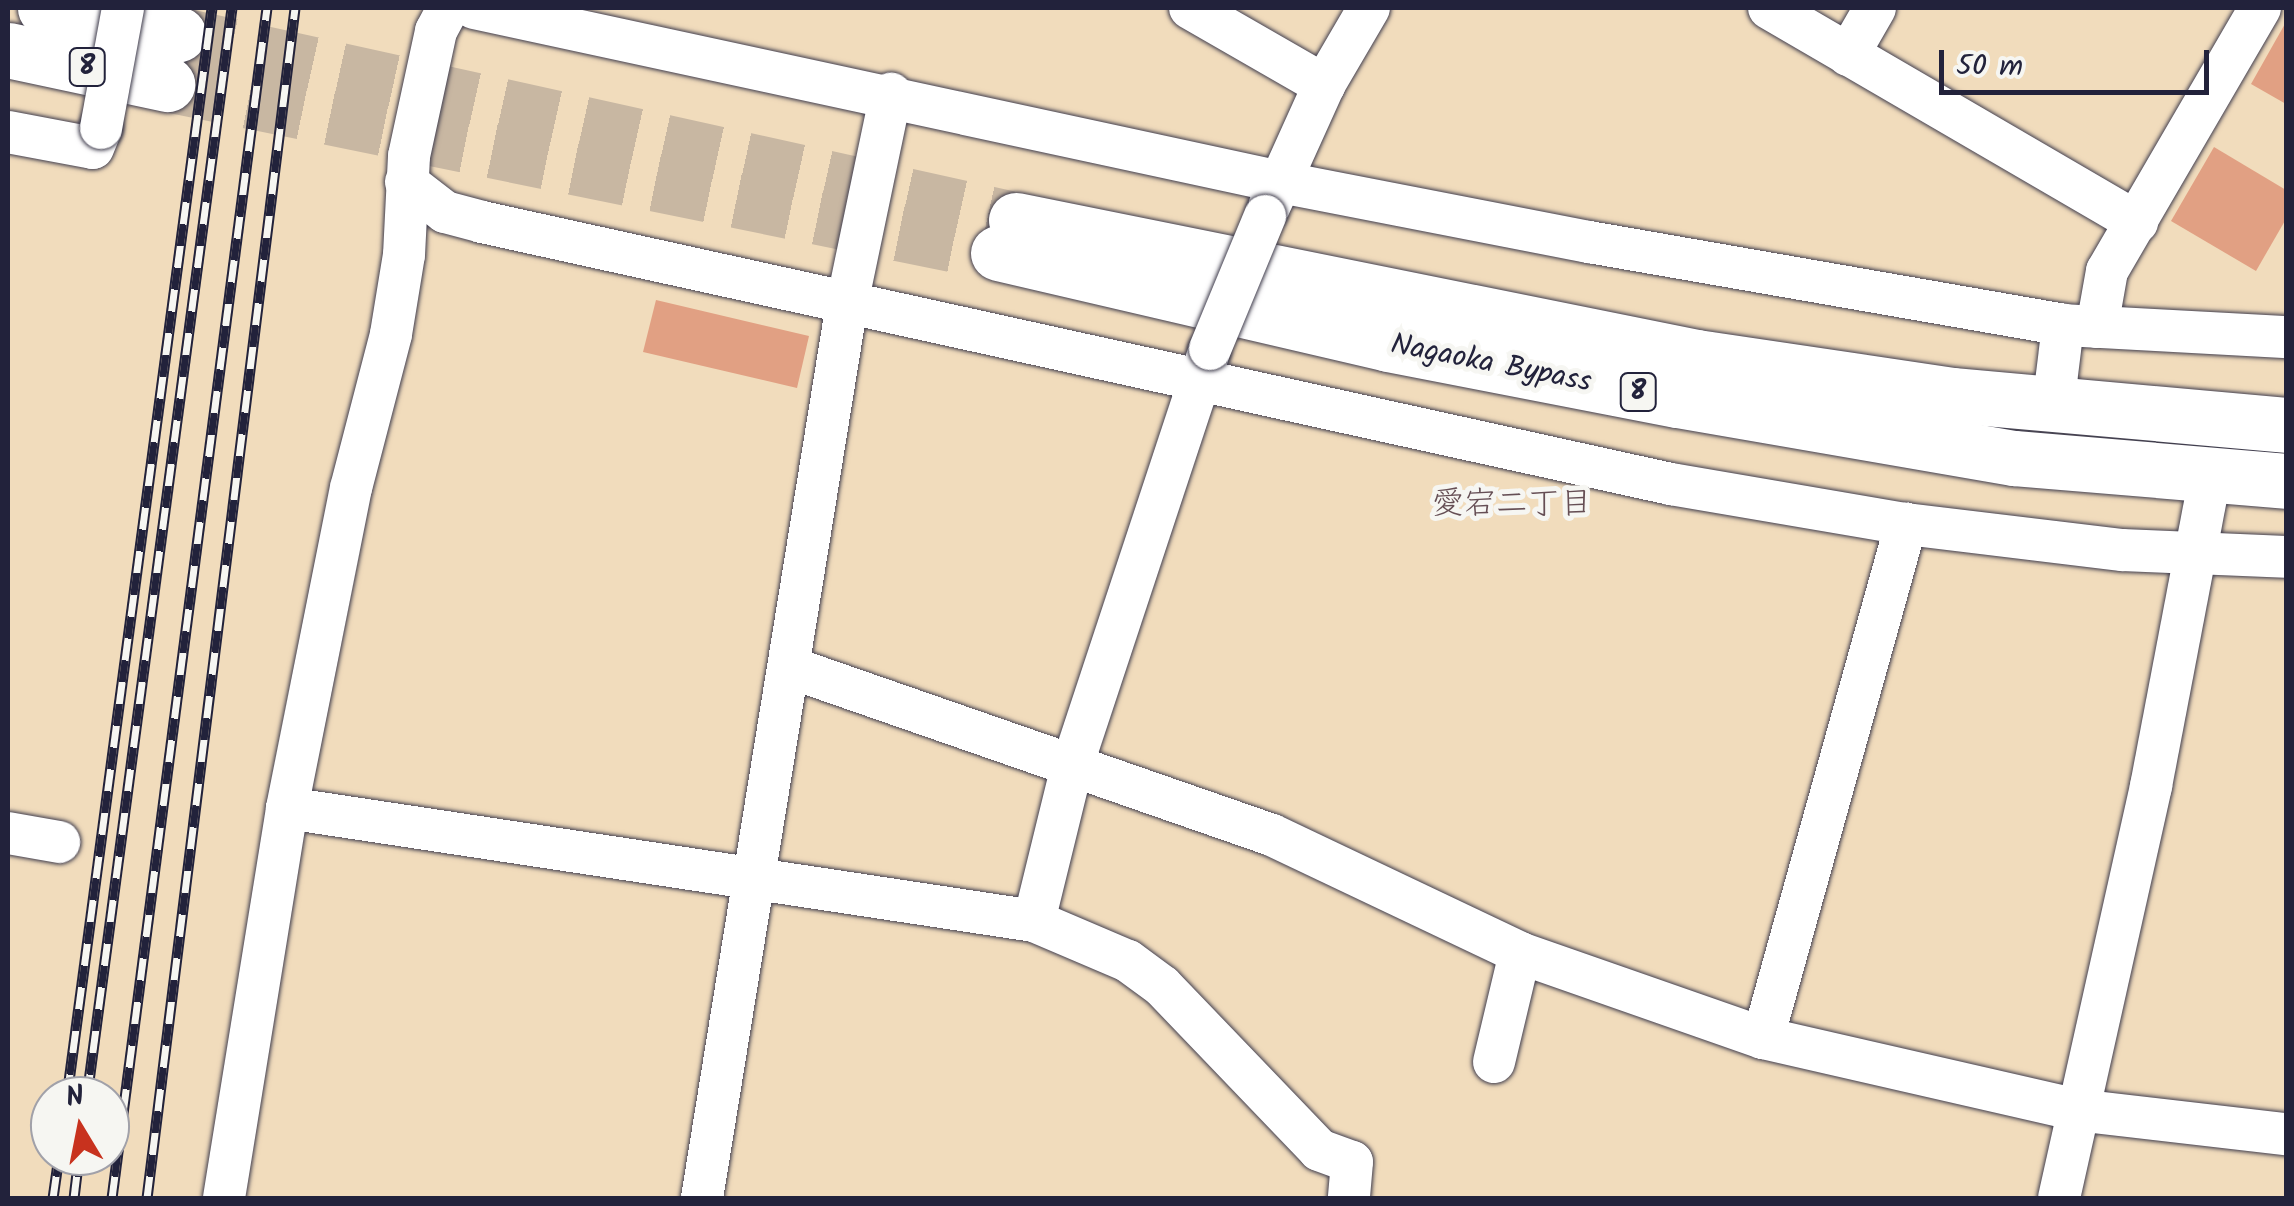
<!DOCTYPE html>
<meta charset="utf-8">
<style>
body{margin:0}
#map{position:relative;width:2294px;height:1206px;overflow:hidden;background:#f1dcbc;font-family:Kalam,"Klee One",sans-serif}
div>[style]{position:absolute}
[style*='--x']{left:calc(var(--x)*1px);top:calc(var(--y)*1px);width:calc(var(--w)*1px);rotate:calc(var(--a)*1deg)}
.building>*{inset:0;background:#e1a083}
.highway-tunnel>*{height:55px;margin-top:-27.5px;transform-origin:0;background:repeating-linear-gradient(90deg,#c8b7a2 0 55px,transparent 0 83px)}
.roads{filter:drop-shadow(0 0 2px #413e4e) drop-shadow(0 0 2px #413e4e)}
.minor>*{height:42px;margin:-21px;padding:0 21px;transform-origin:21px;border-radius:21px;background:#fff}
.highway>*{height:55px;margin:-27.5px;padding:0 27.5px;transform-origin:27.5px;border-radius:27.5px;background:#fff}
.rail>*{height:11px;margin-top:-5.5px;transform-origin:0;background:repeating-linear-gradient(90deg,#f6f6f2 0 22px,#22223b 0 44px);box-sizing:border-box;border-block:2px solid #22223b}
.bridges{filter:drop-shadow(0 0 2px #413e4e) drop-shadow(0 0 2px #413e4e)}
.minor-bridge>*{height:42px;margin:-21px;padding:0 21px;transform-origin:21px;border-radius:21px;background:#fff}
span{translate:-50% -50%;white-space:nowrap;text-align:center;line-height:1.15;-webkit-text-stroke:10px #f6f6f2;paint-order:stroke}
.shield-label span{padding:2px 8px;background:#f6f6f2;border:2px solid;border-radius:8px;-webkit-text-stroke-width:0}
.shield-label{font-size:28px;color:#22223b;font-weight:700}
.street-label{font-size:30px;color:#22223b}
.neighbourhood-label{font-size:32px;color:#654e54}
.frame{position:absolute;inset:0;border:10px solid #22223b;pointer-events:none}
.north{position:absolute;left:30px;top:1076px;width:100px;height:100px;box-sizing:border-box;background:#f6f6f2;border:2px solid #a1a1a9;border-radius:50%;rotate:350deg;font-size:28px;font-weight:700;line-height:40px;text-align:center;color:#22223b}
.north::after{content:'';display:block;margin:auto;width:35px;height:45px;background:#c8321e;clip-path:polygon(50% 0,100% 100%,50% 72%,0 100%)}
.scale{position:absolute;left:1939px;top:50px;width:270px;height:45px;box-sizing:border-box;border:5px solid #22223b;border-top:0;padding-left:12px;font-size:30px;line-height:35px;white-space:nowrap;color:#22223b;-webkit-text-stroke:8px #f6f6f2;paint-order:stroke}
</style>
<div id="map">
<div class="building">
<i style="clip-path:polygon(2286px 22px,2286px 104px,2251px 84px)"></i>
<i style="clip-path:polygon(2214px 147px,2286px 190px,2286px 219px,2256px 271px,2171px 221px)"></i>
<i style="clip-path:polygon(656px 300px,809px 336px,797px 388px,643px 352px)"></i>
</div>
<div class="highway-tunnel">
<i style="--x:178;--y:34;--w:851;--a:12.48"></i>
<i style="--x:167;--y:84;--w:815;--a:11.53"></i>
</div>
<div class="roads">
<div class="minor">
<i style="--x:474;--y:8;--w:825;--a:12.18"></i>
<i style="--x:1280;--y:182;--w:315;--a:11"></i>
<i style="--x:1589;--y:242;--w:481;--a:9.9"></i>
<i style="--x:2063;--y:325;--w:223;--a:3.1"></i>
<i style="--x:1190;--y:8;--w:155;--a:29.9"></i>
<i style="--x:1769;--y:8;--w:426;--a:30.2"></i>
<i style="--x:1848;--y:55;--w:54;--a:-60.1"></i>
<i style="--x:8;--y:132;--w:86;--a:10.7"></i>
<i style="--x:93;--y:148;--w:22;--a:-68"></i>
<i style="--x:406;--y:182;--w:49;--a:37.6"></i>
<i style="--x:445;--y:212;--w:38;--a:15"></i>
<i style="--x:482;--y:222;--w:1218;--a:12.43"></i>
<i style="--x:1671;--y:484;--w:238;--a:9.7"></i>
<i style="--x:1906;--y:524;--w:218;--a:6.9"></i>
<i style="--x:2122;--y:550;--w:164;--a:2.4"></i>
<i style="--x:1269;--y:207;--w:134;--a:-65.7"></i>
<i style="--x:1324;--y:85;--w:89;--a:-59.7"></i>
<i style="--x:2097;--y:327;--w:57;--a:-79.9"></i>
<i style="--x:2107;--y:271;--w:304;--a:-59.8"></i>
<i style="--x:2053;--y:407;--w:83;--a:-83"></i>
<i style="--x:789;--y:667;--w:511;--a:19.18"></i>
<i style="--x:1272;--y:835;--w:275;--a:25.4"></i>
<i style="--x:1520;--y:953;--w:257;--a:19.3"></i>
<i style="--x:1763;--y:1038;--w:322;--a:12.9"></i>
<i style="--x:2077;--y:1110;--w:210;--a:6.6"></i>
<i style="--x:287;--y:808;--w:755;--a:8.6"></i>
<i style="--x:1034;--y:921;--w:160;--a:-76.2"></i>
<i style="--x:1072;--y:766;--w:434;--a:-71.7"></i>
<i style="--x:8;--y:833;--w:52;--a:10"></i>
<i style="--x:1034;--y:921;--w:102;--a:23.1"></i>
<i style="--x:1128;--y:961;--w:42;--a:36.3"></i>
<i style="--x:1162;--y:986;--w:227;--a:46.2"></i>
<i style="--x:1319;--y:1150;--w:35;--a:20"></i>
<i style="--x:1352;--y:1162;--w:36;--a:95"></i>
<i style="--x:1763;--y:1038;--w:534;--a:-74.45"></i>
<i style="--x:1494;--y:1062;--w:112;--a:-76.6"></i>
<i style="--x:224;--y:1198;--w:395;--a:-80.8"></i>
<i style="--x:287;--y:808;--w:326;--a:-78.7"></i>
<i style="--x:351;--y:488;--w:159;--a:-75.4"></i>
<i style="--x:391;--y:334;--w:80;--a:-80.7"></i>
<i style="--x:404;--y:255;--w:99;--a:-87.1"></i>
<i style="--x:409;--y:156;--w:128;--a:-77.8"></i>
<i style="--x:436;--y:31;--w:26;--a:-62"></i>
<i style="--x:702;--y:1198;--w:906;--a:-80.79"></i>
<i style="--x:847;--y:304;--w:215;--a:-78.2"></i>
<i style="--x:2059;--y:1198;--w:422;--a:-77.4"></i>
<i style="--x:2151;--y:786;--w:316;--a:-79.2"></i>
</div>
<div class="highway">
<i style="--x:45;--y:8;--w:136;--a:11.1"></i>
<i style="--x:8;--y:50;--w:163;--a:12.1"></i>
<i style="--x:1016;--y:220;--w:694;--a:11.39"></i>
<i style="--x:1696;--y:357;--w:259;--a:8.4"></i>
<i style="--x:1952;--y:395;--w:335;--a:5.1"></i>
<i style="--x:998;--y:253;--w:400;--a:13.1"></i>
<i style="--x:1388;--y:344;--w:294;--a:11"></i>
<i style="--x:1677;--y:400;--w:342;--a:9.8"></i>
<i style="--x:2014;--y:458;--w:273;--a:4.8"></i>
</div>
</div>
<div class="rail">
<i style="--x:67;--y:1096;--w:1098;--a:-82.41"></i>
<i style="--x:87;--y:1096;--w:1098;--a:-82.41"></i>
<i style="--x:53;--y:1198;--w:42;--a:-81.9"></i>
<i style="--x:74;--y:1198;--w:42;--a:-83.2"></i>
<i style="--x:112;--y:1198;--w:1200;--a:-82.58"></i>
<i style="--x:147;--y:1198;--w:1199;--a:-82.91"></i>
</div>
<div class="bridges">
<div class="minor-bridge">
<i style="--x:101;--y:128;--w:122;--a:-79.6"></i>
<i style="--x:1210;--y:349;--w:144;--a:-67.5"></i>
</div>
</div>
<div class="shield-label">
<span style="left:87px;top:67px">8</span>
<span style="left:1638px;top:392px">8</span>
</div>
<div class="street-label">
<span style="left:1491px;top:364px;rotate:11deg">Nagaoka Bypass</span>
</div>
<div class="neighbourhood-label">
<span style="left:1512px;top:505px">愛宕二丁目</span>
</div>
<div class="frame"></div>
<div class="north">N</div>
<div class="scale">50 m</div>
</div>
